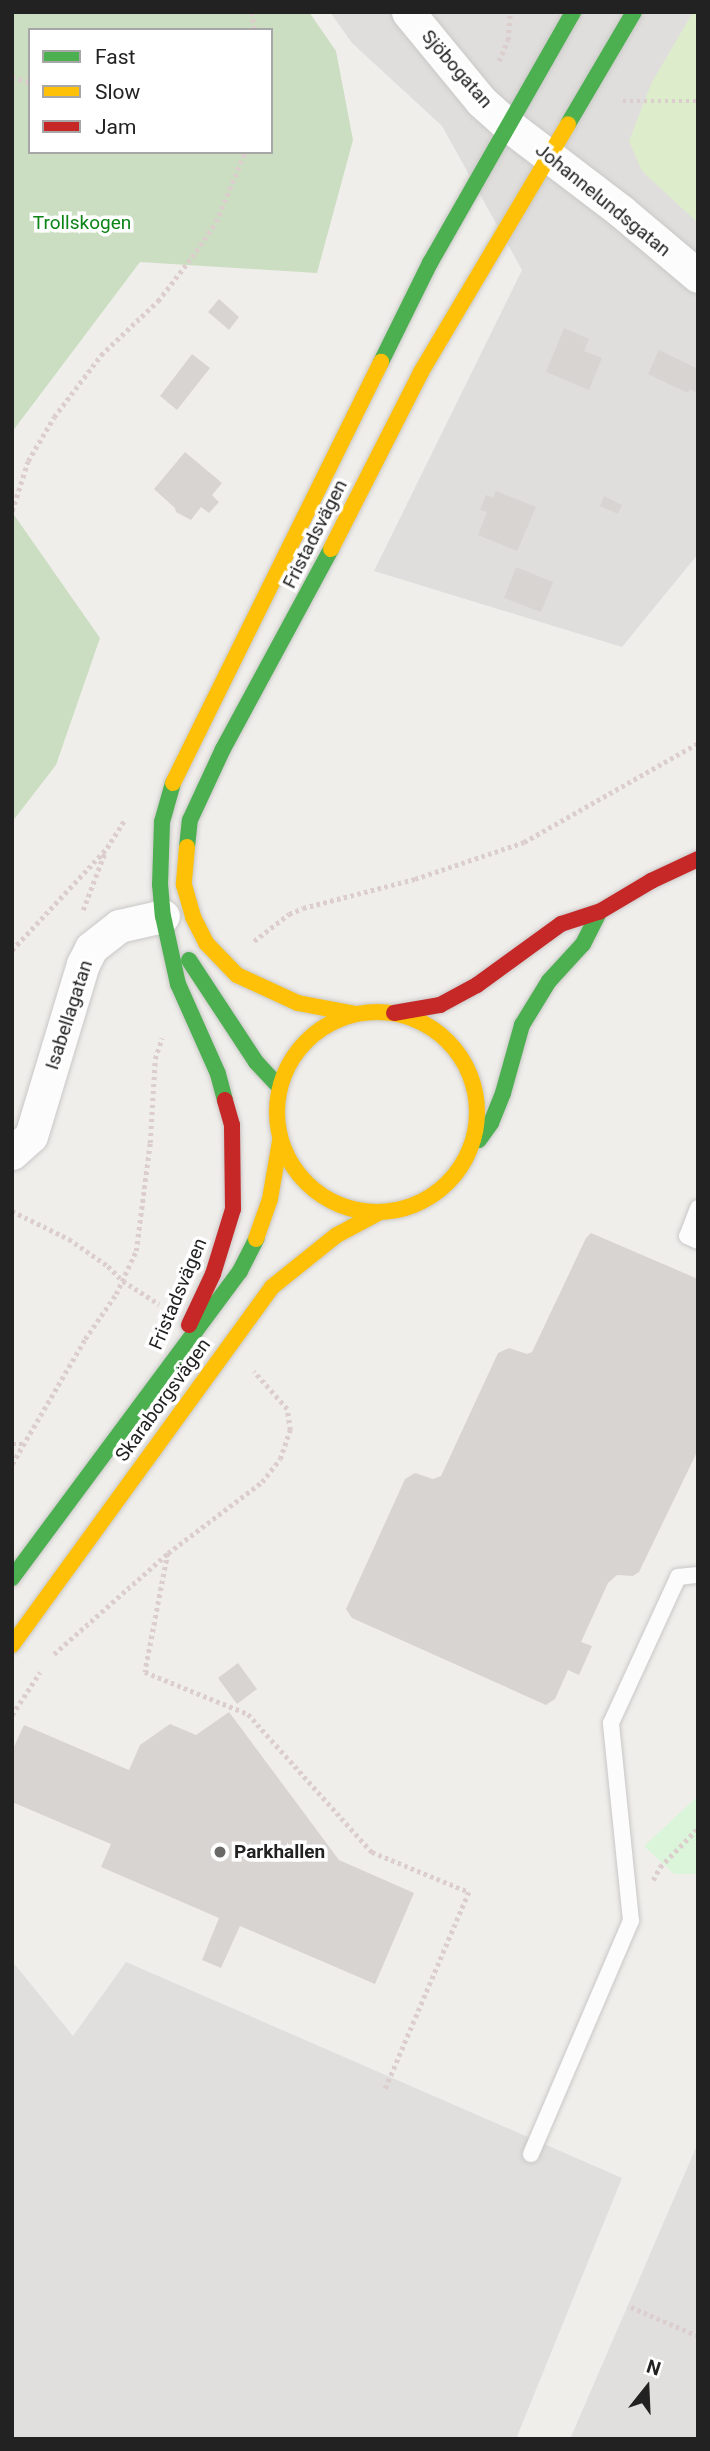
<!DOCTYPE html>
<meta charset="utf-8">
<style>
body{margin:0}
#map{position:relative;width:710px;height:2451px;overflow:hidden;background:#f0eeeb;font-family:Roboto,sans-serif}
div>[style]{position:absolute}
[style*='--x']{left:calc(var(--x)*1px);top:calc(var(--y)*1px);width:calc(var(--w)*1px);rotate:calc(var(--a)*1deg)}
.residential>*{inset:0;background:#dfdedc}
.grass>*{inset:0;background:#ddeccb}
.forest>*{inset:0;background:#cbdec1}
.park>*{inset:0;background:#daf5da}
.parking>*{inset:0;background:#e0dfde}
.building>*{inset:0;background:#d7d4d2}
.path>*{height:4.5px;margin-top:-2.25px;transform-origin:0;background:repeating-linear-gradient(90deg,#dccecd 0 3.5px,transparent 0 7px)}
.roads{filter:drop-shadow(0 0 2px #c9c8c7) drop-shadow(0 0 2px #c9c8c7)}
.lane>*{height:16px;margin:-8px;padding:0 8px;transform-origin:8px;border-radius:8px;background:#fdfcfc}
.street>*{height:33px;margin:-16.5px;padding:0 16.5px;transform-origin:16.5px;border-radius:16.5px;background:#fdfcfc}
.fast>*{height:16px;margin:-8px;padding:0 8px;transform-origin:8px;border-radius:8px;background:#4caf50}
.slow>*{height:16px;margin:-8px;padding:0 8px;transform-origin:8px;border-radius:8px;background:#ffc107}
.slow>.ring{margin:-8px;padding:0;box-sizing:content-box;background:none;border:16px solid #ffc107;border-radius:50%}
.jam>*{height:16px;margin:-8px;padding:0 8px;transform-origin:8px;border-radius:8px;background:#c62828}
.dots>*{width:19px;height:19px;translate:-50% -50%;box-sizing:border-box;border:4px solid #fff;border-radius:50%}
span{translate:-50% -50%;white-space:nowrap;text-align:center;line-height:1.15;-webkit-text-stroke:7px #fff;paint-order:stroke}
.street-label{font-size:19px;color:#222}
.park-label{font-size:19px;color:#0c8416}
.poi-label{font-size:19px;color:#222;font-weight:700}
.left{translate:0 -50%;text-align:left}
.frame{position:absolute;inset:0;border:14px solid #222;pointer-events:none}
.legend{position:absolute;left:28px;top:28px;width:245px;height:126px;box-sizing:border-box;background:#fff;border:2px solid #a7a7a7;margin:0;padding:9px 12px;list-style:none;font-size:21px;color:#222}
.legend li{display:flex;align-items:center;gap:14px;height:35px}
.legend b{width:35px;border:2px solid #a7a7a7}
.north{position:absolute;left:612px;top:2353px;width:70px;height:70px;-webkit-text-stroke:5px #fff;paint-order:stroke;rotate:18deg;font-size:19px;font-weight:700;line-height:28px;text-align:center;color:#222}
.north::after{content:'';display:block;margin:auto;width:24px;height:32px;background:#222;clip-path:polygon(50% 0,100% 100%,50% 72%,0 100%)}
</style>
<div id="map">
<div class="residential">
<i style="clip-path:polygon(330px 12px,698px 12px,698px 554px,622px 647px,374px 571px,522px 270px,442px 126px,352px 43px)"></i>
</div>
<div class="grass">
<i style="clip-path:polygon(693px 12px,698px 12px,698px 223px,642px 171px,629px 141px,651px 84px)"></i>
</div>
<div class="forest">
<i style="clip-path:polygon(evenodd,12px 12px,309px 12px,336px 51px,353px 140px,317px 273px,140px 262px,12px 432px,12px 12px,30px 30px,271px 30px,271px 152px,30px 152px,30px 30px)"></i>
<i style="clip-path:polygon(12px 512px,100px 638px,56px 765px,12px 822px)"></i>
</div>
<div class="park">
<i style="clip-path:polygon(698px 1796px,698px 1874px,674px 1874px,644px 1846px)"></i>
</div>
<div class="parking">
<i style="clip-path:polygon(12px 1961px,73px 2036px,126px 1962px,622px 2178px,516px 2439px,12px 2439px)"></i>
<i style="clip-path:polygon(698px 2143px,698px 2439px,570px 2439px)"></i>
</div>
<div class="building">
<i style="clip-path:polygon(219px 299px,239px 317px,229px 330px,208px 312px)"></i>
<i style="clip-path:polygon(564px 328px,589px 339px,584px 351px,602px 358px,589px 390px,546px 372px)"></i>
<i style="clip-path:polygon(659px 350px,698px 369px,698px 393px,690px 389px,688px 393px,648px 374px)"></i>
<i style="clip-path:polygon(192px 354px,210px 368px,177px 410px,160px 396px)"></i>
<i style="clip-path:polygon(185px 452px,222px 483px,212px 495px,219px 502px,209px 513px,201px 507px,191px 520px,176px 512px,175px 508px,154px 489px)"></i>
<i style="clip-path:polygon(496px 491px,536px 507px,517px 551px,478px 535px,487px 512px,480px 510px,486px 495px,493px 498px)"></i>
<i style="clip-path:polygon(604px 496px,622px 505px,618px 514px,600px 506px)"></i>
<i style="clip-path:polygon(516px 567px,553px 582px,541px 612px,504px 598px)"></i>
<i style="clip-path:polygon(591px 1233px,698px 1279px,698px 1450px,639px 1572px,633px 1576px,617px 1575px,608px 1583px,581px 1642px,592px 1646px,579px 1675px,568px 1670px,555px 1699px,546px 1705px,352px 1618px,346px 1609px,405px 1479px,415px 1473px,433px 1479px,441px 1476px,498px 1353px,509px 1348px,527px 1354px,532px 1352px,586px 1238px)"></i>
<i style="clip-path:polygon(238px 1663px,257px 1689px,237px 1704px,218px 1678px)"></i>
<i style="clip-path:polygon(229px 1712px,339px 1860px,414px 1893px,375px 1984px,240px 1926px,221px 1968px,202px 1960px,219px 1918px,101px 1867px,111px 1844px,12px 1802px,12px 1751px,24px 1725px,129px 1770px,140px 1745px,170px 1724px,196px 1735px)"></i>
</div>
<div class="path">
<i style="--x:252;--y:12;--w:18;--a:81"></i>
<i style="--x:499;--y:61;--w:23;--a:-67"></i>
<i style="--x:508;--y:40;--w:28;--a:-86"></i>
<i style="--x:12;--y:77;--w:19;--a:16"></i>
<i style="--x:623;--y:101;--w:75;--a:0"></i>
<i style="--x:12;--y:511;--w:52;--a:-72.3"></i>
<i style="--x:28;--y:461;--w:51;--a:-59.4"></i>
<i style="--x:54;--y:417;--w:78;--a:-52.8"></i>
<i style="--x:101;--y:355;--w:79;--a:-43.5"></i>
<i style="--x:158;--y:301;--w:56;--a:-52.3"></i>
<i style="--x:192;--y:257;--w:42;--a:-55.6"></i>
<i style="--x:216;--y:222;--w:76;--a:-67.5"></i>
<i style="--x:83;--y:910;--w:62;--a:-69.2"></i>
<i style="--x:254;--y:941;--w:44;--a:-37.6"></i>
<i style="--x:289;--y:914;--w:15;--a:-23"></i>
<i style="--x:303;--y:908;--w:116;--a:-14.5"></i>
<i style="--x:415;--y:879;--w:115;--a:-18.7"></i>
<i style="--x:524;--y:842;--w:200;--a:-29.6"></i>
<i style="--x:12;--y:950;--w:139;--a:-47"></i>
<i style="--x:107;--y:848;--w:32;--a:-58"></i>
<i style="--x:12;--y:1211;--w:64;--a:26.2"></i>
<i style="--x:69;--y:1239;--w:47;--a:34.7"></i>
<i style="--x:108;--y:1266;--w:21;--a:45"></i>
<i style="--x:123;--y:1281;--w:43;--a:32.6"></i>
<i style="--x:12;--y:1444;--w:12;--a:0"></i>
<i style="--x:12;--y:1464;--w:145;--a:-59.7"></i>
<i style="--x:85;--y:1339;--w:55;--a:-55.4"></i>
<i style="--x:116;--y:1294;--w:47;--a:-65.1"></i>
<i style="--x:136;--y:1251;--w:109;--a:-82.6"></i>
<i style="--x:150;--y:1143;--w:84;--a:-86.6"></i>
<i style="--x:155;--y:1059;--w:22;--a:-72"></i>
<i style="--x:168;--y:1553;--w:121;--a:100.9"></i>
<i style="--x:145;--y:1672;--w:111;--a:22.2"></i>
<i style="--x:248;--y:1714;--w:186;--a:48.1"></i>
<i style="--x:372;--y:1852;--w:105;--a:22.4"></i>
<i style="--x:469;--y:1892;--w:215;--a:113"></i>
<i style="--x:54;--y:1654;--w:152;--a:-41.5"></i>
<i style="--x:168;--y:1553;--w:118;--a:-37.1"></i>
<i style="--x:262;--y:1482;--w:29;--a:-52"></i>
<i style="--x:280;--y:1459;--w:31;--a:-71"></i>
<i style="--x:290;--y:1430;--w:21;--a:-98"></i>
<i style="--x:287;--y:1409;--w:50;--a:-131.7"></i>
<i style="--x:12;--y:1715;--w:51;--a:-56.9"></i>
<i style="--x:653;--y:1880;--w:15;--a:-62"></i>
<i style="--x:660;--y:1867;--w:54;--a:-45.7"></i>
<i style="--x:631;--y:2307;--w:73;--a:23.4"></i>
</div>
<div class="roads">
<div class="lane">
<i style="--x:698;--y:1208;--w:30;--a:111"></i>
<i style="--x:687;--y:1236;--w:12;--a:24"></i>
<i style="--x:531;--y:2154;--w:254;--a:-66.8"></i>
<i style="--x:631;--y:1921;--w:199;--a:-95.8"></i>
<i style="--x:611;--y:1723;--w:161;--a:-65.3"></i>
<i style="--x:678;--y:1577;--w:20;--a:-6"></i>
</div>
<div class="street">
<i style="--x:408;--y:12;--w:115;--a:50.6"></i>
<i style="--x:481;--y:101;--w:36;--a:42"></i>
<i style="--x:508;--y:125;--w:143;--a:37.3"></i>
<i style="--x:622;--y:212;--w:99;--a:40.1"></i>
<i style="--x:12;--y:1153;--w:25;--a:-42"></i>
<i style="--x:31;--y:1136;--w:180;--a:-73.2"></i>
<i style="--x:83;--y:964;--w:18;--a:-63"></i>
<i style="--x:91;--y:948;--w:36;--a:-38"></i>
<i style="--x:119;--y:926;--w:45;--a:-12.8"></i>
</div>
<div class="fast">
<i style="--x:568;--y:124;--w:130;--a:-59.5"></i>
<i style="--x:381;--y:362;--w:110;--a:-63.7"></i>
<i style="--x:430;--y:263;--w:289;--a:-60.3"></i>
<i style="--x:173;--y:783;--w:41;--a:105.8"></i>
<i style="--x:162;--y:822;--w:62;--a:91.8"></i>
<i style="--x:160;--y:884;--w:32;--a:85"></i>
<i style="--x:163;--y:916;--w:70;--a:77.6"></i>
<i style="--x:178;--y:984;--w:98;--a:66"></i>
<i style="--x:218;--y:1074;--w:27;--a:75"></i>
<i style="--x:187;--y:847;--w:27;--a:-84"></i>
<i style="--x:190;--y:820;--w:78;--a:-65.1"></i>
<i style="--x:223;--y:749;--w:227;--a:-61.6"></i>
<i style="--x:189;--y:960;--w:122;--a:56.7"></i>
<i style="--x:256;--y:1062;--w:34;--a:47"></i>
<i style="--x:479;--y:1140;--w:21;--a:-55"></i>
<i style="--x:491;--y:1123;--w:32;--a:-68"></i>
<i style="--x:503;--y:1093;--w:71;--a:-74.4"></i>
<i style="--x:522;--y:1025;--w:52;--a:-58.5"></i>
<i style="--x:549;--y:981;--w:50;--a:-47.4"></i>
<i style="--x:583;--y:944;--w:36;--a:-63"></i>
<i style="--x:12;--y:1578;--w:382;--a:-53.4"></i>
<i style="--x:240;--y:1271;--w:36;--a:-63"></i>
</div>
<div class="slow">
<i style="--x:331;--y:549;--w:199;--a:-63"></i>
<i style="--x:421;--y:372;--w:288;--a:-59.3"></i>
<i style="--x:173;--y:783;--w:470;--a:-63.7"></i>
<i style="--x:187;--y:847;--w:38;--a:95"></i>
<i style="--x:184;--y:885;--w:33;--a:74"></i>
<i style="--x:193;--y:917;--w:29;--a:63"></i>
<i style="--x:206;--y:943;--w:45;--a:45.9"></i>
<i style="--x:237;--y:975;--w:67;--a:24.7"></i>
<i style="--x:298;--y:1003;--w:58;--a:10.9"></i>
<i class="ring" style="left:277px;top:1012px;width:184px;height:184px"></i>
<i style="--x:256;--y:1239;--w:42;--a:-70.7"></i>
<i style="--x:270;--y:1199;--w:59;--a:-80.2"></i>
<i style="--x:12;--y:1645;--w:442;--a:-54"></i>
<i style="--x:272;--y:1287;--w:83;--a:-38.7"></i>
<i style="--x:337;--y:1235;--w:49;--a:-28.1"></i>
</div>
<div class="jam">
<i style="--x:394;--y:1013;--w:47;--a:-9.9"></i>
<i style="--x:440;--y:1005;--w:42;--a:-28.4"></i>
<i style="--x:477;--y:985;--w:104;--a:-36"></i>
<i style="--x:561;--y:924;--w:40;--a:-18"></i>
<i style="--x:599;--y:912;--w:61;--a:-30.8"></i>
<i style="--x:651;--y:881;--w:52;--a:-25.1"></i>
<i style="--x:189;--y:1325;--w:56;--a:-64.8"></i>
<i style="--x:213;--y:1274;--w:68;--a:-72.9"></i>
<i style="--x:233;--y:1209;--w:84;--a:-90.7"></i>
<i style="--x:232;--y:1125;--w:26;--a:-106"></i>
</div>
</div>
<div class="dots">
<i style="left:220px;top:1852px;background:#6a6968"></i>
</div>
<div class="street-label">
<span style="left:457px;top:69px;rotate:49deg">Sjöbogatan</span>
<span style="left:603px;top:200px;rotate:39deg">Johannelundsgatan</span>
<span style="left:315px;top:534px;rotate:-63deg">Fristadsvägen</span>
<span style="left:69px;top:1015px;rotate:-72deg">Isabellagatan</span>
<span style="left:178px;top:1294px;rotate:-67deg">Fristadsvägen</span>
<span style="left:163px;top:1400px;rotate:-54deg">Skaraborgsvägen</span>
</div>
<div class="park-label">
<span style="left:82px;top:223px">Trollskogen</span>
</div>
<div class="poi-label">
<span class="left" style="left:234px;top:1852px">Parkhallen</span>
</div>
<div class="frame"></div>
<ul class="legend">
<li><b style="height:9px;background:#4caf50"></b>Fast</li>
<li><b style="height:9px;background:#ffc107"></b>Slow</li>
<li><b style="height:9px;background:#c62828"></b>Jam</li>
</ul>
<div class="north">N</div>
</div>
